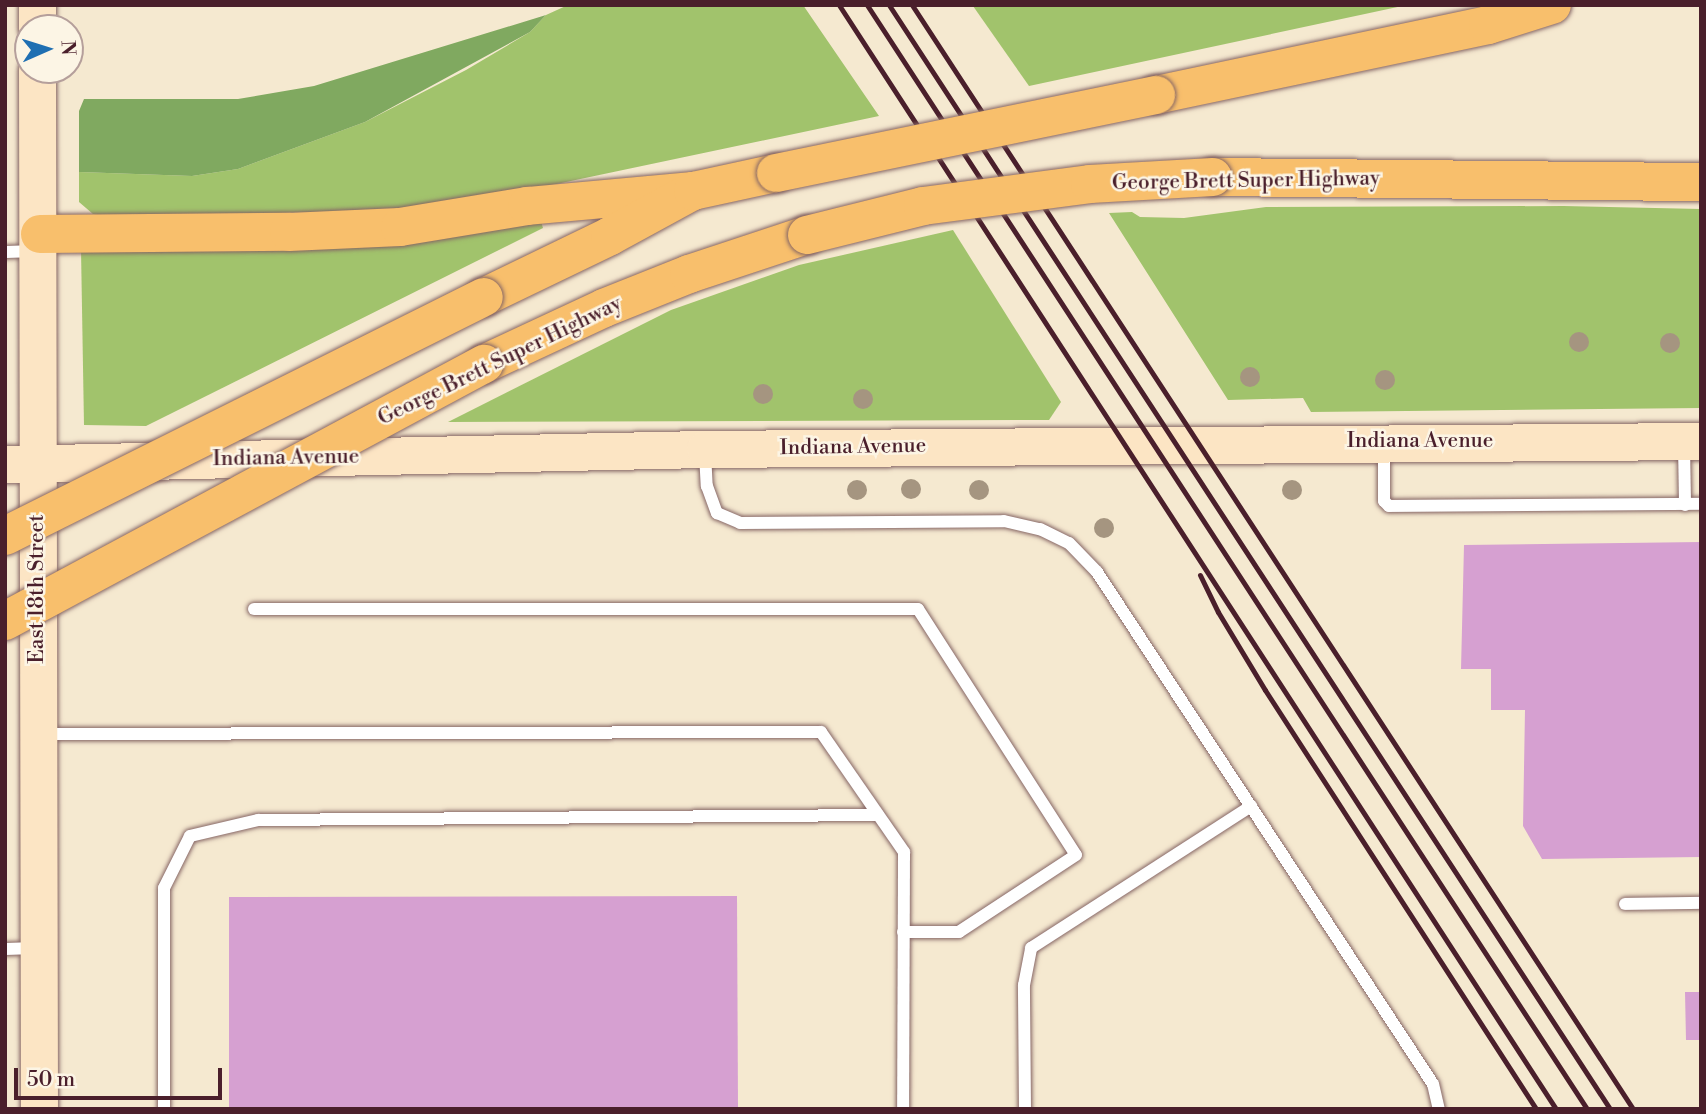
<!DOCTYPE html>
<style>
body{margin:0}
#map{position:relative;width:1706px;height:1114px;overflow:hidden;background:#f5e9d0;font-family:"Libre Bodoni",serif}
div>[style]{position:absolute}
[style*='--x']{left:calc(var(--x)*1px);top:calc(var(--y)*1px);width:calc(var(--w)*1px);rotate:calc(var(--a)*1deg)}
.green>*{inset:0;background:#a1c36c}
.forest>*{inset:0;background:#80a960}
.building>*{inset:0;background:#d6a0d1}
.roads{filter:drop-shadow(0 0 2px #866665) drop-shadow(0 0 2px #866665)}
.lane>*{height:12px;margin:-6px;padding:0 6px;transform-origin:6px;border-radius:6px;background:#fff}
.secondary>*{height:37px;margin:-18.5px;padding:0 18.5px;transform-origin:18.5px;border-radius:18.5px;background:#fce5c4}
.highway>*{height:38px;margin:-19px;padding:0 19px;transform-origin:19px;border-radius:19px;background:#f8bf6c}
.rail>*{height:5px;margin:-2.5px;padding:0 2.5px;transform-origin:2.5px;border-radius:2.5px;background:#4a1f2b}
.bridges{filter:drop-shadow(0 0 2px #866665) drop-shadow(0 0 2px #866665)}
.highway-bridge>*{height:38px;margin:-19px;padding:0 19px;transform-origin:19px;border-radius:19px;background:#f8bf6c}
.trees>*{width:20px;height:20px;margin:-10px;border-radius:50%;background:#a59580}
span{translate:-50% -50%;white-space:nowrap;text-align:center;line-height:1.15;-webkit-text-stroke:5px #fcf5e5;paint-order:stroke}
.street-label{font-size:21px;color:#4a1f2b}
.frame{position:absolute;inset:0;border:7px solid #4a1f2b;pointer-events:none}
.north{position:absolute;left:14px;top:14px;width:70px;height:70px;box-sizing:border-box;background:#fcf5e5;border:2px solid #b59f9b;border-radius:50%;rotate:87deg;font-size:19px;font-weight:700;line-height:28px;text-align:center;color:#4a1f2b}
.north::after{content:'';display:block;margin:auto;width:24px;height:32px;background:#1f6fb2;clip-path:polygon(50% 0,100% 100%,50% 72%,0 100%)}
.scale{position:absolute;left:14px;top:1068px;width:208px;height:32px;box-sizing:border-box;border:4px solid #4a1f2b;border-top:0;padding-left:9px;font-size:21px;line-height:24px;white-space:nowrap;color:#4a1f2b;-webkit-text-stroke:5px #fcf5e5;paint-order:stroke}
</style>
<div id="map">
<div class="green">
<i style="clip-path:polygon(568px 5px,803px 5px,879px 116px,485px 199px,389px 210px,109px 218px,93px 214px,79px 202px,79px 172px,192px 176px,238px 169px,365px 122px,466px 70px,530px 32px,546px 15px)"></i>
<i style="clip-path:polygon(1407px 5px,1029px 86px,973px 6px,974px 5px)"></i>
<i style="clip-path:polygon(1563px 206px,1701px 209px,1701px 408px,1311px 412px,1303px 398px,1228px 400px,1109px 213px,1132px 212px,1140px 217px,1184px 218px,1266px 207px)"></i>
<i style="clip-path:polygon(540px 218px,543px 228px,146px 426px,84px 425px,81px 249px)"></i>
<i style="clip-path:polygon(953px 230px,1061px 402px,1049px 420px,448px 422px,671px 310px,799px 265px)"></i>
</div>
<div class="forest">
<i style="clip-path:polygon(546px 15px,530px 32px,365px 122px,238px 169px,192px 176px,79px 172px,79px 111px,84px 99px,238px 99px,314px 86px)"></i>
</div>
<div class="building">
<i style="clip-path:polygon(1701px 542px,1701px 857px,1542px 859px,1523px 826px,1525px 710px,1491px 710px,1491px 669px,1461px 669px,1464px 545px)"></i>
<i style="clip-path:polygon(737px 896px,738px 1109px,229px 1109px,229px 897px)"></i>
<i style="clip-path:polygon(1685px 992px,1701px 992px,1701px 1040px,1686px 1040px)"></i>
</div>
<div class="roads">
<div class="lane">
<i style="--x:5;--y:252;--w:31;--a:-2"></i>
<i style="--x:1684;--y:445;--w:60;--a:89"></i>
<i style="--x:1384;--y:446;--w:55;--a:90"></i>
<i style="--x:1384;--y:501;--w:7;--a:45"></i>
<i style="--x:1389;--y:506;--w:312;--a:-0.4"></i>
<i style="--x:705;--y:453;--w:33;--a:87"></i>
<i style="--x:707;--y:486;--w:29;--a:70"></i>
<i style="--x:717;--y:513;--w:25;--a:23"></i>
<i style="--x:740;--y:523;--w:264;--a:-0.4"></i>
<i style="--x:1004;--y:521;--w:37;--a:13"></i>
<i style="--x:1040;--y:529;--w:32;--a:26"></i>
<i style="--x:1069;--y:543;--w:40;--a:46"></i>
<i style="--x:1097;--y:572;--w:612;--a:56.73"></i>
<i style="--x:1433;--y:1084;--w:26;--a:77"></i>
<i style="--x:254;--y:609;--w:664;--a:0"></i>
<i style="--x:918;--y:609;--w:292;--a:57.3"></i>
<i style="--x:1076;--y:855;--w:140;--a:146.7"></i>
<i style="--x:959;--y:932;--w:56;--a:180"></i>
<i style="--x:41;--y:734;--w:780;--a:-0.15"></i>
<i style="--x:821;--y:732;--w:146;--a:55.3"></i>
<i style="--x:904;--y:852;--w:257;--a:90.2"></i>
<i style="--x:1625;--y:904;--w:76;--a:-0.8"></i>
<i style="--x:5;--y:949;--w:30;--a:-2"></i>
<i style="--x:164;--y:1109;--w:221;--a:-90"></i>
<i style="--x:164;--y:888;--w:58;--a:-63.4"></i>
<i style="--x:190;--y:836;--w:70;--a:-13.2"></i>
<i style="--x:258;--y:820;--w:620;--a:-0.46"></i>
<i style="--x:1025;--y:1109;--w:124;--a:-90.5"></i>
<i style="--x:1024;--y:985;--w:38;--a:-79"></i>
<i style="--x:1031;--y:948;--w:262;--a:-32.8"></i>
</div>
<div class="secondary">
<i style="--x:37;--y:5;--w:23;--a:90"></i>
<i style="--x:37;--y:70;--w:1039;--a:89.89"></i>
<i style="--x:5;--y:464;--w:700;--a:-1.23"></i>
<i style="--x:705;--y:449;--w:996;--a:-0.46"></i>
</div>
<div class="highway">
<i style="--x:1156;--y:95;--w:339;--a:-11.9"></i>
<i style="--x:1488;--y:25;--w:67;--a:-17.4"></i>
<i style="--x:1213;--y:177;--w:488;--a:0.6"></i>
<i style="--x:40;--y:234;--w:249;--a:-0.5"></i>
<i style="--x:289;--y:232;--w:111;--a:-2.6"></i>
<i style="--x:400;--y:227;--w:129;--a:-9.4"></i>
<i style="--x:527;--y:206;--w:167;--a:-5.2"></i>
<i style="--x:484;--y:297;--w:140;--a:-25.8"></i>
<i style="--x:610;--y:236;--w:94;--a:-28.5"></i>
<i style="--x:693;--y:191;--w:85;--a:-12.2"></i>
<i style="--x:484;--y:364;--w:132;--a:-25"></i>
<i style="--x:604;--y:308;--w:92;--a:-21.8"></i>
<i style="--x:689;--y:274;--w:124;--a:-18.3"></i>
</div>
</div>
<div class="rail">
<i style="--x:839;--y:5;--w:1316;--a:57"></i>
<i style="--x:867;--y:5;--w:1318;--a:56.89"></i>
<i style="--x:889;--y:5;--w:1319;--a:56.85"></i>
<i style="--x:912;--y:5;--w:1319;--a:56.85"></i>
<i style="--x:1200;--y:575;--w:41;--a:64.1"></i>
<i style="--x:1218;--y:612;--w:91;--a:58.9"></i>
<i style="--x:1265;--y:690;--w:499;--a:57.1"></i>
</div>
<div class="bridges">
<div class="highway-bridge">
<i style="--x:776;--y:173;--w:388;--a:-11.6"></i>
<i style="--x:807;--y:235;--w:120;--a:-14"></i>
<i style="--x:923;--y:206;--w:168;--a:-7.5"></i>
<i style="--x:1090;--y:184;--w:123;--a:-3.3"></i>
<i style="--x:5;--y:536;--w:535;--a:-26.52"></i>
<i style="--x:5;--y:621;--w:544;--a:-28.22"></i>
</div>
</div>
<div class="trees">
<i style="left:1579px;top:342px"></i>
<i style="left:1670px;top:343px"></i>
<i style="left:1250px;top:377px"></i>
<i style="left:1385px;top:380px"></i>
<i style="left:763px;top:394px"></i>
<i style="left:863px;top:399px"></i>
<i style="left:911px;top:489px"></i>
<i style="left:857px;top:490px"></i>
<i style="left:979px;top:490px"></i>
<i style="left:1292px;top:490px"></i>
<i style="left:1104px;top:528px"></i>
</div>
<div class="street-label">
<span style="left:1246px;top:181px;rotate:-1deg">George Brett Super Highway</span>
<span style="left:500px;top:361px;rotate:-26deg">George Brett Super Highway</span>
<span style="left:1420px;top:441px">Indiana Avenue</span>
<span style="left:853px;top:447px;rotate:-1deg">Indiana Avenue</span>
<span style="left:286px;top:458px;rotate:-1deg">Indiana Avenue</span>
<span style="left:37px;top:589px;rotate:-90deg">East 18th Street</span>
</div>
<div class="frame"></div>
<div class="north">N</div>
<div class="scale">50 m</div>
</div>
